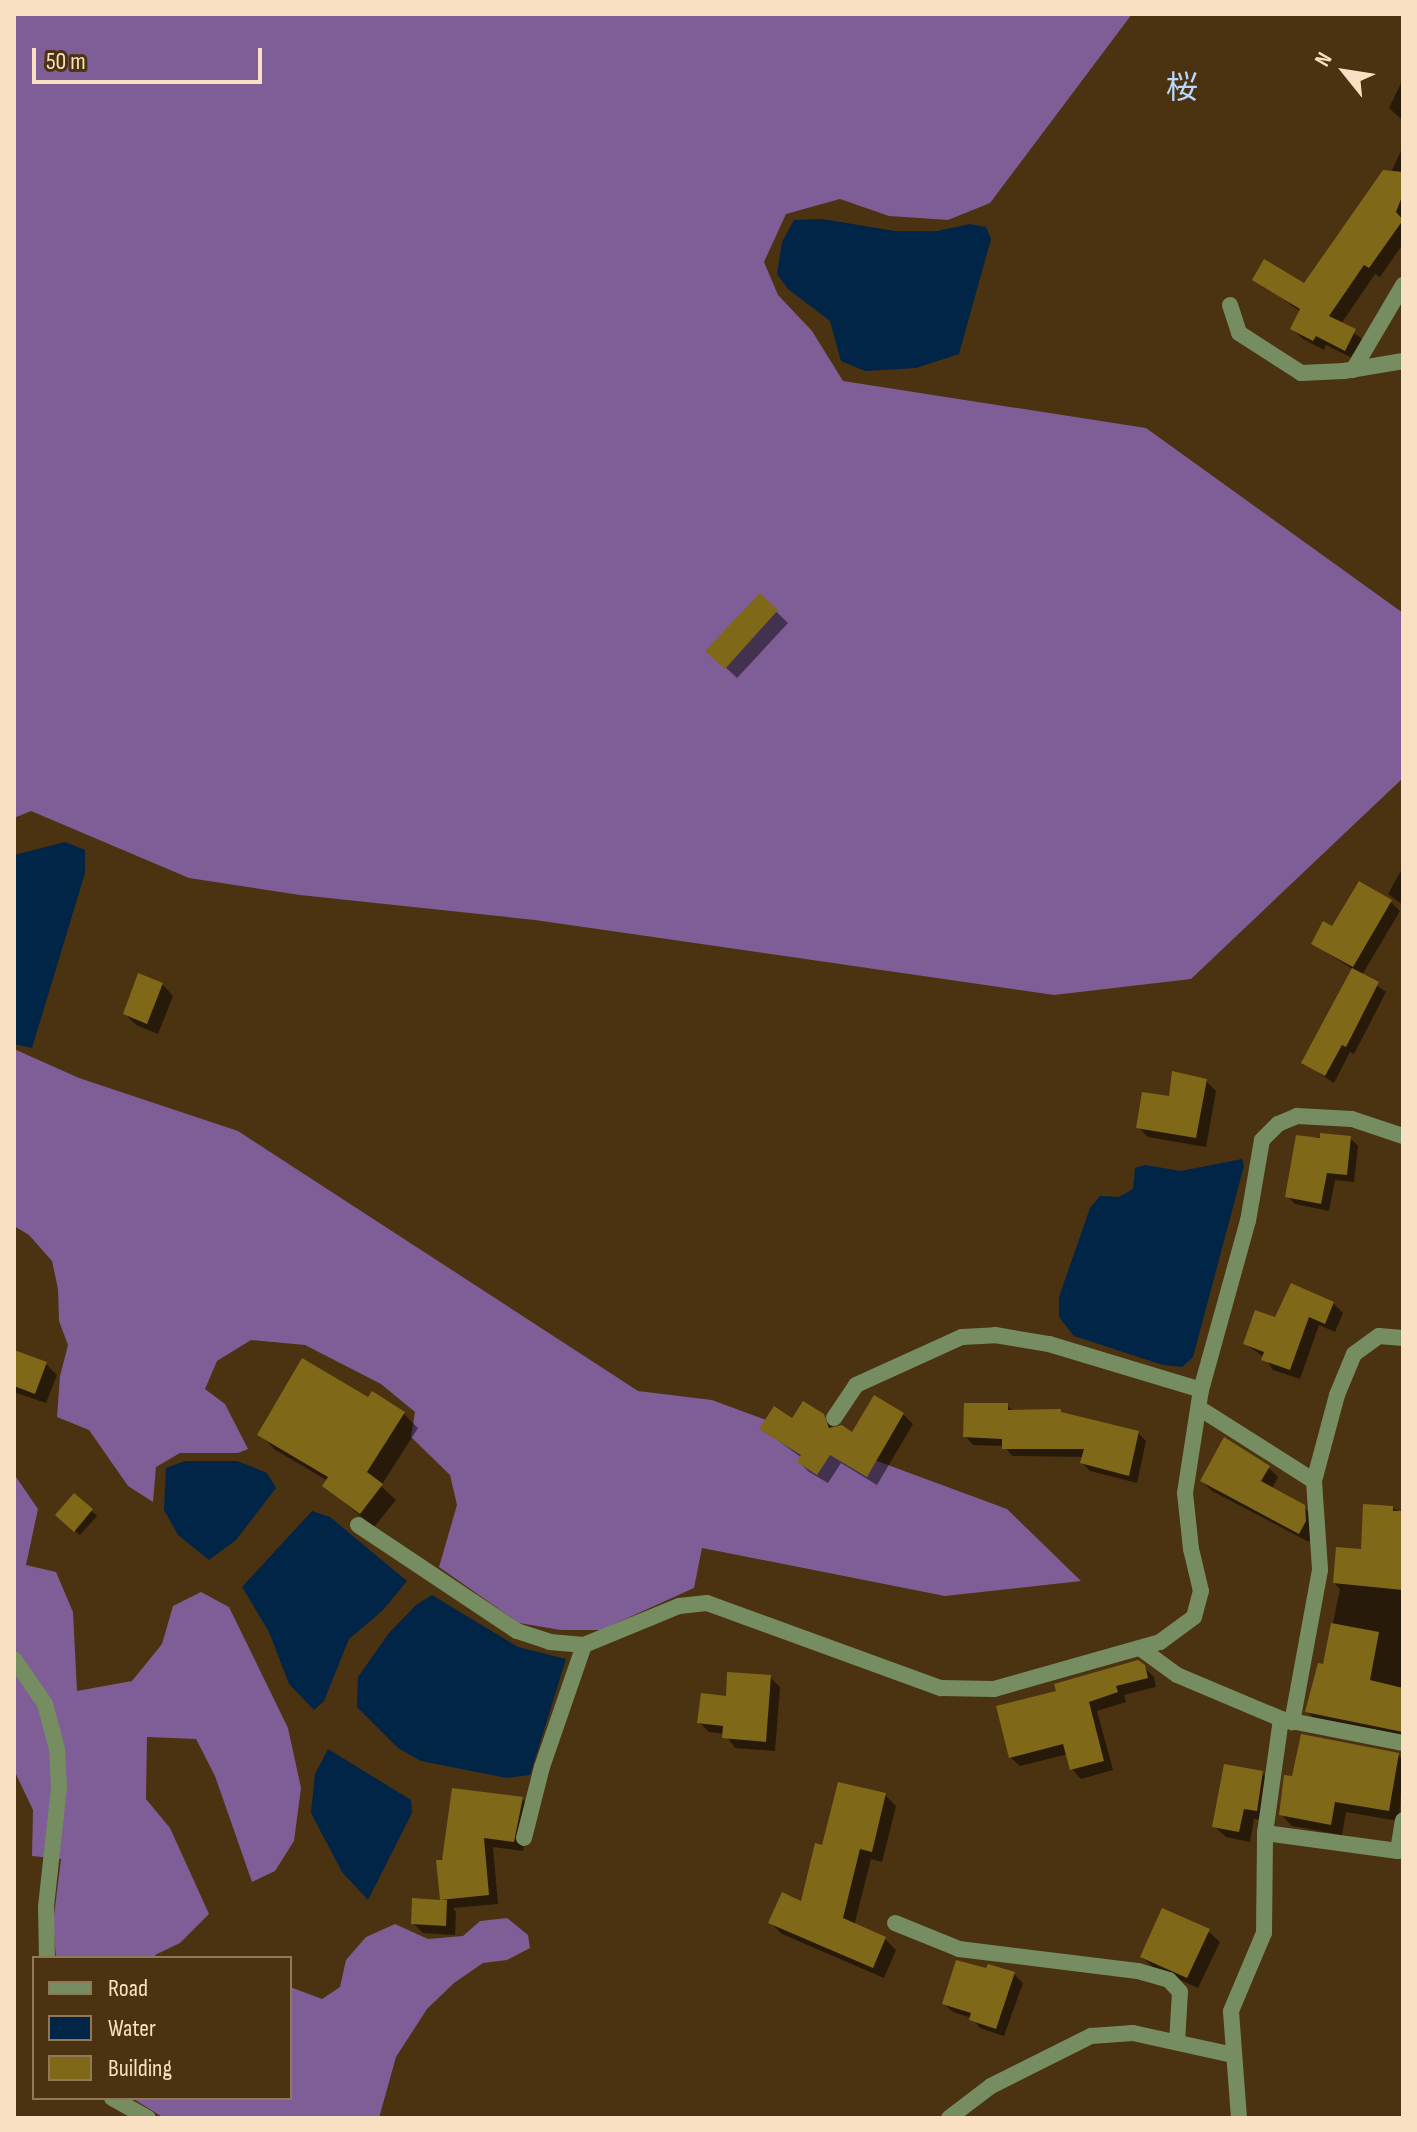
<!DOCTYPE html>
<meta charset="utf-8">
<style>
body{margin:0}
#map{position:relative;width:1417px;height:2132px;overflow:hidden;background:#4b3211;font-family:"Sofia Sans Condensed","Noto Sans JP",sans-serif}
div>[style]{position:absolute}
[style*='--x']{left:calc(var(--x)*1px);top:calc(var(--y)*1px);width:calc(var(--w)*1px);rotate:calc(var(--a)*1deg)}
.forest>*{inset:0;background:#7f5d96}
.water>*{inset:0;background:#002547}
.shadow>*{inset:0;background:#0007}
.building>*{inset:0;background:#806819}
.minor>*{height:16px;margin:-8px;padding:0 8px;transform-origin:8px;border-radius:8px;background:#758d60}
span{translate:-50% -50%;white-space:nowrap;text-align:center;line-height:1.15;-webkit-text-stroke:6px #4b3211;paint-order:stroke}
.neighbourhood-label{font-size:32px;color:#b7d7fb}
.frame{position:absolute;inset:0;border:16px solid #fae0c2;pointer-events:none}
.legend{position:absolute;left:32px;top:1956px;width:260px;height:144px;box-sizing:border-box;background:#4b3211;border:2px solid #917858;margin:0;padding:10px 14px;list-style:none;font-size:24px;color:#fae0c2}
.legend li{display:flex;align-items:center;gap:16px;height:40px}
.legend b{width:40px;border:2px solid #917858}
.north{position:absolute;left:1305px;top:32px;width:80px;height:80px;-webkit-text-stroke:6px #4b3211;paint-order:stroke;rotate:300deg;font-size:22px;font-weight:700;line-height:32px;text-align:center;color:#fae0c2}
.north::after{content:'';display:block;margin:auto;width:28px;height:36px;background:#fae0c2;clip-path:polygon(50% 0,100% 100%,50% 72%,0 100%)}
.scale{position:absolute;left:32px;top:48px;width:230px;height:36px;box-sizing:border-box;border:4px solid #fae0c2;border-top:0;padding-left:10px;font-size:24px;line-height:28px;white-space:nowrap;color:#fae0c2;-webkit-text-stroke:6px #4b3211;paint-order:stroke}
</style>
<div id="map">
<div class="forest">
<i style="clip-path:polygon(14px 14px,1132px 14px,990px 203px,948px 220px,889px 216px,840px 199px,786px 214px,764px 262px,778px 295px,812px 331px,843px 381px,1146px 428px,1403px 613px,1403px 778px,1191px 979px,1054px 995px,535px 920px,300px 895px,189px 878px,31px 811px,14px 818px)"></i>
<i style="clip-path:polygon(14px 1049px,79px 1078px,238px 1131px,638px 1391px,712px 1400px,1007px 1509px,1081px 1581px,945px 1596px,702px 1548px,694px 1588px,601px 1630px,561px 1630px,519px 1623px,439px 1567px,457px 1505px,450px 1475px,411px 1437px,415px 1412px,381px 1384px,305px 1345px,251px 1340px,217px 1361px,205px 1389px,225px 1404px,248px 1449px,238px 1453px,180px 1453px,156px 1467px,153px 1502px,128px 1486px,89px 1430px,57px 1417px,60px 1376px,68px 1345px,59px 1321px,58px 1289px,52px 1261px,29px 1235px,14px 1226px)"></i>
<i style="clip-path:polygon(14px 1474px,38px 1509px,26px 1565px,56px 1572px,73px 1612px,77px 1691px,132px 1681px,162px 1644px,173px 1606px,201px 1592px,229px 1607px,288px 1728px,301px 1788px,294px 1841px,275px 1871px,252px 1882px,215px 1776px,196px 1739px,147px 1737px,146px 1799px,170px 1828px,209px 1914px,180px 1943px,155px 1955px,156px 1958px,56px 1958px,53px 1923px,61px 1859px,32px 1856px,33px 1810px,14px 1770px)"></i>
<i style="clip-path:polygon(507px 1918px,528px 1935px,530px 1948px,507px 1960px,483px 1963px,454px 1983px,427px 2009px,396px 2057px,379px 2118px,164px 2118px,132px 2098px,290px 2098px,290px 1987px,322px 1999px,340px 1987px,346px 1960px,366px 1937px,395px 1924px,428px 1939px,463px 1936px,480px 1921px)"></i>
</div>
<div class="water">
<i style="clip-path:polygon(822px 219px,895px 231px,937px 231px,970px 224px,986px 227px,991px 239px,959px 354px,916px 368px,865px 371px,841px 361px,830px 321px,788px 289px,777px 274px,782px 242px,794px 220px)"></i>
<i style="clip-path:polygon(65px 842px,85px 850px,85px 873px,32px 1048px,14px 1044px,14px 855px)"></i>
<i style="clip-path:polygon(1242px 1159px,1244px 1166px,1193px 1357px,1182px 1367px,1163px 1365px,1074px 1336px,1059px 1317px,1059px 1297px,1090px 1208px,1100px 1196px,1119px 1197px,1133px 1189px,1135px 1168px,1145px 1165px,1181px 1171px)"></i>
<i style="clip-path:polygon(185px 1461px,237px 1461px,267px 1473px,276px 1488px,236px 1540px,209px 1560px,178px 1535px,164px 1510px,166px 1468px)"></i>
<i style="clip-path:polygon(312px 1511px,330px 1517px,407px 1581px,382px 1611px,349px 1639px,324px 1701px,314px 1710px,289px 1684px,269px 1632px,242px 1587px)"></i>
<i style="clip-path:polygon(432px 1595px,518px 1647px,566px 1659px,530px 1775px,507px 1778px,421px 1761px,398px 1748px,357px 1707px,358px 1677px,389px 1633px,416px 1605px)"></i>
<i style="clip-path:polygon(328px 1749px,411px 1800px,412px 1813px,368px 1900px,342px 1872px,311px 1813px,315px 1774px)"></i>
</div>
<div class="shadow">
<i style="clip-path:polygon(1403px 79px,1403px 121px,1389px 108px)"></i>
<i style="clip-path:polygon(1403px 146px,1403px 244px,1380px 277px,1375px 274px,1341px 324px,1365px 341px,1356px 360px,1326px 345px,1324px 350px,1303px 339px,1292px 329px,1301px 312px,1255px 279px,1305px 286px,1391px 173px)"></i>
<i style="clip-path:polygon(760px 596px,788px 623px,737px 678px,708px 651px)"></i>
<i style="clip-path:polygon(1403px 867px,1403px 905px,1388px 894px)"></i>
<i style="clip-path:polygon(1391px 902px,1400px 911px,1362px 975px,1386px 992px,1354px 1054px,1350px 1052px,1334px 1083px,1304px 1063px,1354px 970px,1313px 944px,1333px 929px)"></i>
<i style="clip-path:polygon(162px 984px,173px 996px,158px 1034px,136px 1025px,125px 1014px)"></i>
<i style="clip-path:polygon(1206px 1081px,1216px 1091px,1206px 1147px,1148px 1137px,1138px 1127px,1170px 1099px)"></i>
<i style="clip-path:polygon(1297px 1137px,1350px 1138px,1358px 1146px,1354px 1182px,1335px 1180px,1329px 1211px,1295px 1204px,1287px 1196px)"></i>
<i style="clip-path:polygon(1333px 1303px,1343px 1313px,1335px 1332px,1319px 1325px,1300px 1379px,1273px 1370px,1264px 1357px,1245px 1344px,1276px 1320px)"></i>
<i style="clip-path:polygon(14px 1352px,46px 1364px,57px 1375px,46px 1403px,14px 1392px)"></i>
<i style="clip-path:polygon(373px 1394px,404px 1414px,418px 1428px,381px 1486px,396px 1500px,374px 1527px,324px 1486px,328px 1481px,274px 1449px,260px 1434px,369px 1400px)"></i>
<i style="clip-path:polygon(1007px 1405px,1014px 1412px,1064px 1415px,1138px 1433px,1146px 1441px,1137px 1483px,1090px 1471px,1082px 1463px,1084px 1457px,1012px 1456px,1004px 1446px,973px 1445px,965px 1436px)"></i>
<i style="clip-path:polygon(903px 1414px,913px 1424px,877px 1485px,841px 1463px,828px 1483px,809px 1472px,799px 1462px,802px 1458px,762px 1429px,823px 1416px,834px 1429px,853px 1434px)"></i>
<i style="clip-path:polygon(1268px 1467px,1278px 1477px,1272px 1489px,1303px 1507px,1314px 1517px,1315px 1531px,1309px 1542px,1212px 1491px,1202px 1481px)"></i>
<i style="clip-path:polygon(74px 1495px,97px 1516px,80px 1535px,62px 1520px)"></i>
<i style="clip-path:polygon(1392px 1508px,1403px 1513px,1403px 1738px,1317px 1721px,1307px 1712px,1324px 1666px,1340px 1589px,1335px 1584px,1337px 1549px,1363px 1551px)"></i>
<i style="clip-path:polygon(1143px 1666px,1154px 1677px,1156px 1687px,1124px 1695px,1126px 1702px,1097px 1711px,1113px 1770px,1081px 1779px,1072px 1769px,1068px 1754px,1020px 1766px,1010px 1757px,1058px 1692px)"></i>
<i style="clip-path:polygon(770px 1677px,780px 1687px,775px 1751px,735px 1748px,725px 1734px,709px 1732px,699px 1722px,727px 1698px)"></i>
<i style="clip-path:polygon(1398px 1755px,1403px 1760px,1399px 1821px,1346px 1812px,1342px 1835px,1292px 1826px,1281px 1814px,1294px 1778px)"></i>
<i style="clip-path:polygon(1262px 1773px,1273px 1784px,1268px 1821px,1254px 1819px,1250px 1842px,1226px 1837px,1214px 1826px)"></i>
<i style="clip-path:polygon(885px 1795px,896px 1806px,882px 1862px,871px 1859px,854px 1926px,885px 1939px,896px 1950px,884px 1978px,782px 1934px,771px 1923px,803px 1903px)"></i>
<i style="clip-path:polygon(522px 1799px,532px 1809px,523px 1851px,493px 1847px,498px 1904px,453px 1908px,456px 1912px,455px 1935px,423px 1933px,413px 1923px,442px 1902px,438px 1862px)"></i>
<i style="clip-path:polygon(1208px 1931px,1220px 1942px,1198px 1988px,1154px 1968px,1142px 1957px)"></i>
<i style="clip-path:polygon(1014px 1974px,1023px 1983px,1004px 2036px,980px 2028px,972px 2018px,953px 2012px,944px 2004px)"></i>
</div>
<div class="building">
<i style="clip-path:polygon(1383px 170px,1403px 172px,1403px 194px,1396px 212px,1403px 220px,1369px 268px,1364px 265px,1329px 316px,1356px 329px,1345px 351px,1316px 336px,1313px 341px,1290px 329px,1300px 309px,1252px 280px,1264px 259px,1304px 283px)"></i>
<i style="clip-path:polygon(760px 593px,778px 610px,725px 669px,705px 651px)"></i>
<i style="clip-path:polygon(1359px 881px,1392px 900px,1353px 967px,1311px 944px,1323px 921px,1332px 926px)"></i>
<i style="clip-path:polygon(1352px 968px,1379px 982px,1346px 1047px,1342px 1045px,1325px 1076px,1301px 1063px)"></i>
<i style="clip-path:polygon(138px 973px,163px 983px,147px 1024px,123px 1014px)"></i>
<i style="clip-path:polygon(1172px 1071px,1207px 1079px,1196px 1138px,1136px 1128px,1142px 1092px,1169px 1096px)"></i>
<i style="clip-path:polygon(1320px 1133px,1351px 1136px,1347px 1175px,1327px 1173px,1321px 1204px,1285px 1197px,1296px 1135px,1320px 1138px)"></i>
<i style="clip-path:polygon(1291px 1283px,1334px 1302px,1325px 1324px,1309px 1317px,1290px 1370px,1261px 1360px,1264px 1352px,1243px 1344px,1255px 1310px,1275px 1317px)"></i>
<i style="clip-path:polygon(14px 1350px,47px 1362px,35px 1394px,14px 1386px)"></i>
<i style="clip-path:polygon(302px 1358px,368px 1397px,372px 1391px,405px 1412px,367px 1472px,383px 1484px,360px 1514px,322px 1486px,328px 1477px,257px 1435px)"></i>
<i style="clip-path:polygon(874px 1395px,904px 1413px,867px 1477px,830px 1455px,817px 1475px,797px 1462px,801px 1455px,759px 1429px,774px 1406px,792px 1418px,803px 1401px,824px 1414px,829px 1428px,842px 1425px,852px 1432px)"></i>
<i style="clip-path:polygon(964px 1403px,1008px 1403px,1008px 1410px,1061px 1409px,1061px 1412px,1139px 1431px,1129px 1476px,1080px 1463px,1084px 1449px,1002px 1449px,1002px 1439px,963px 1437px)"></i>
<i style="clip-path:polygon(1224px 1437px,1270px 1466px,1261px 1481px,1305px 1505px,1306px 1521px,1299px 1534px,1200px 1481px)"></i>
<i style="clip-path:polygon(74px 1493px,93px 1509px,74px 1532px,55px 1515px)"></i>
<i style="clip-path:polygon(1363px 1504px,1393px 1506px,1393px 1511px,1403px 1511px,1403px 1590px,1333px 1583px,1336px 1547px,1361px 1549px)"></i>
<i style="clip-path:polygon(1331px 1623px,1379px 1632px,1370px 1680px,1403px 1688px,1403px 1732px,1305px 1712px,1318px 1663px,1323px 1664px)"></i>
<i style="clip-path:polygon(1138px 1660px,1145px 1665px,1148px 1678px,1116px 1686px,1118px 1692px,1089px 1702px,1104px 1761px,1070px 1770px,1063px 1744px,1009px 1758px,996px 1706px,1056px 1691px,1054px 1684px)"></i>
<i style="clip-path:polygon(727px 1672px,771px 1675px,766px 1742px,722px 1738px,723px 1726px,697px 1723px,701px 1693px,726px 1696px)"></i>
<i style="clip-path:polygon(1301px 1734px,1399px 1753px,1389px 1811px,1335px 1802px,1331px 1825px,1279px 1815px,1284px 1775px,1292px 1776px)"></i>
<i style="clip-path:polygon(1224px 1764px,1263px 1771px,1257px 1811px,1244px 1809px,1239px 1832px,1212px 1827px)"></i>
<i style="clip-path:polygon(838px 1782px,886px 1793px,872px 1852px,860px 1849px,843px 1918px,886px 1937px,873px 1968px,768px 1923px,782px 1892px,801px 1901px,815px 1843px,822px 1845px)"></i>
<i style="clip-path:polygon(452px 1788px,523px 1797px,514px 1842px,484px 1838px,489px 1895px,440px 1900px,447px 1900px,446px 1926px,411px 1924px,412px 1898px,440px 1900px,436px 1860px,442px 1860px)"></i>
<i style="clip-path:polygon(1162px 1908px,1210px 1929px,1187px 1978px,1140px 1957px)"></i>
<i style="clip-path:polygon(956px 1960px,986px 1968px,988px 1964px,1015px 1972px,996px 2029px,969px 2020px,971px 2013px,942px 2004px)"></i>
</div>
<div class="minor">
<i style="--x:1230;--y:305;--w:29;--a:72"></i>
<i style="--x:1239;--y:333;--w:74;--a:32.8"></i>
<i style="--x:1301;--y:373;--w:43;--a:-2.7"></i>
<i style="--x:1344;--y:371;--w:60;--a:-9.6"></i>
<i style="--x:1353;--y:370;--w:99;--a:-59.5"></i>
<i style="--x:1199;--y:1408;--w:136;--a:32.4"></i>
<i style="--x:1314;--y:1481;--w:89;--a:86.1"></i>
<i style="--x:1320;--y:1570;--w:155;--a:100.4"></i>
<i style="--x:834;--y:1418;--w:40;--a:-56"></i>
<i style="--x:856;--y:1385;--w:116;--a:-24.4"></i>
<i style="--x:962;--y:1337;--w:33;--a:-3"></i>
<i style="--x:995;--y:1335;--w:55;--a:9.5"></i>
<i style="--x:1049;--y:1344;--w:159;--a:16.8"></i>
<i style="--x:1314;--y:1481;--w:89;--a:-75"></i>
<i style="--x:1337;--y:1395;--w:44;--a:-67.5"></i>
<i style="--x:1354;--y:1354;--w:31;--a:-36"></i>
<i style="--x:1379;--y:1336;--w:24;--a:5"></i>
<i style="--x:358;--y:1525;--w:191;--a:33.7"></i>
<i style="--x:517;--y:1631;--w:35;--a:18"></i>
<i style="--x:550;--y:1642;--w:34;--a:5"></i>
<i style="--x:1140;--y:1648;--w:46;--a:36.1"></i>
<i style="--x:1177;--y:1675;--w:113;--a:22.9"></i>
<i style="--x:1281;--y:1719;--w:124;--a:11.1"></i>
<i style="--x:14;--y:1659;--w:55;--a:55.4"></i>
<i style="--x:45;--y:1704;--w:47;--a:75.1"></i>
<i style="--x:57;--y:1749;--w:38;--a:87"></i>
<i style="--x:59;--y:1787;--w:121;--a:96.2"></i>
<i style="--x:46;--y:1907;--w:51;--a:88.9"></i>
<i style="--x:1265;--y:1833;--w:134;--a:7.7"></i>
<i style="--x:1398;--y:1851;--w:31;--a:-81"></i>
<i style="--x:524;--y:1838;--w:73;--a:-75.8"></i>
<i style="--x:542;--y:1767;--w:129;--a:-71"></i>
<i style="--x:584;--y:1645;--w:103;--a:-22.3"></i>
<i style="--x:679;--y:1606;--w:28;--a:-6"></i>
<i style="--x:707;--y:1603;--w:249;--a:20"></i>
<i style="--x:941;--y:1688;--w:53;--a:1.1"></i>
<i style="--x:994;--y:1689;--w:173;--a:-15.8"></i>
<i style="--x:1160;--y:1642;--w:42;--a:-36.3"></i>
<i style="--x:1194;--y:1617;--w:27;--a:-75"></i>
<i style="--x:1201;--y:1591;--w:43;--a:-103.4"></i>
<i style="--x:1191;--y:1549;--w:56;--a:-96.1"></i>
<i style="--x:1185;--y:1493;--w:104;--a:-81.2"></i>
<i style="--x:1201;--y:1390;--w:175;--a:-74.5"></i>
<i style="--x:1248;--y:1221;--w:82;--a:-80.2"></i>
<i style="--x:1262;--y:1140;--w:23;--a:-45"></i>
<i style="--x:1278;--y:1124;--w:21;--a:-23"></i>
<i style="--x:1297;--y:1116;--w:55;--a:3.1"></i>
<i style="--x:1352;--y:1119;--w:54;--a:18.4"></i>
<i style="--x:895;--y:1923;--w:69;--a:22.1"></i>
<i style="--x:959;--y:1949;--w:180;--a:7"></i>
<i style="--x:1138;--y:1971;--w:32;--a:16"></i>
<i style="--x:1169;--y:1980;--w:16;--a:47"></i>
<i style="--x:1180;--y:1992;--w:50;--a:93.4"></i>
<i style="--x:112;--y:2098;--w:41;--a:29.1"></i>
<i style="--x:949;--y:2118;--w:53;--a:-37.3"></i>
<i style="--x:991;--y:2086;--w:112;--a:-26.6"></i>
<i style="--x:1091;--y:2036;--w:42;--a:-4.1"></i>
<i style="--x:1133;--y:2033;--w:102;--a:12.4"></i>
<i style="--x:1239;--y:2118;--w:107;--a:-94.3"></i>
<i style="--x:1231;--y:2011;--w:85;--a:-67.1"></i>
<i style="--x:1264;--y:1933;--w:100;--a:-89.4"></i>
<i style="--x:1265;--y:1833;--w:115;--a:-82"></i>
</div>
<div class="neighbourhood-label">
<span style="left:1182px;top:89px">桜</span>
</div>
<div class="frame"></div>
<ul class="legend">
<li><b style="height:10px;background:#758d60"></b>Road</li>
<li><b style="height:22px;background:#002547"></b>Water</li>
<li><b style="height:22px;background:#806819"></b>Building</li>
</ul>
<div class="north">N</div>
<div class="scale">50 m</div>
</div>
